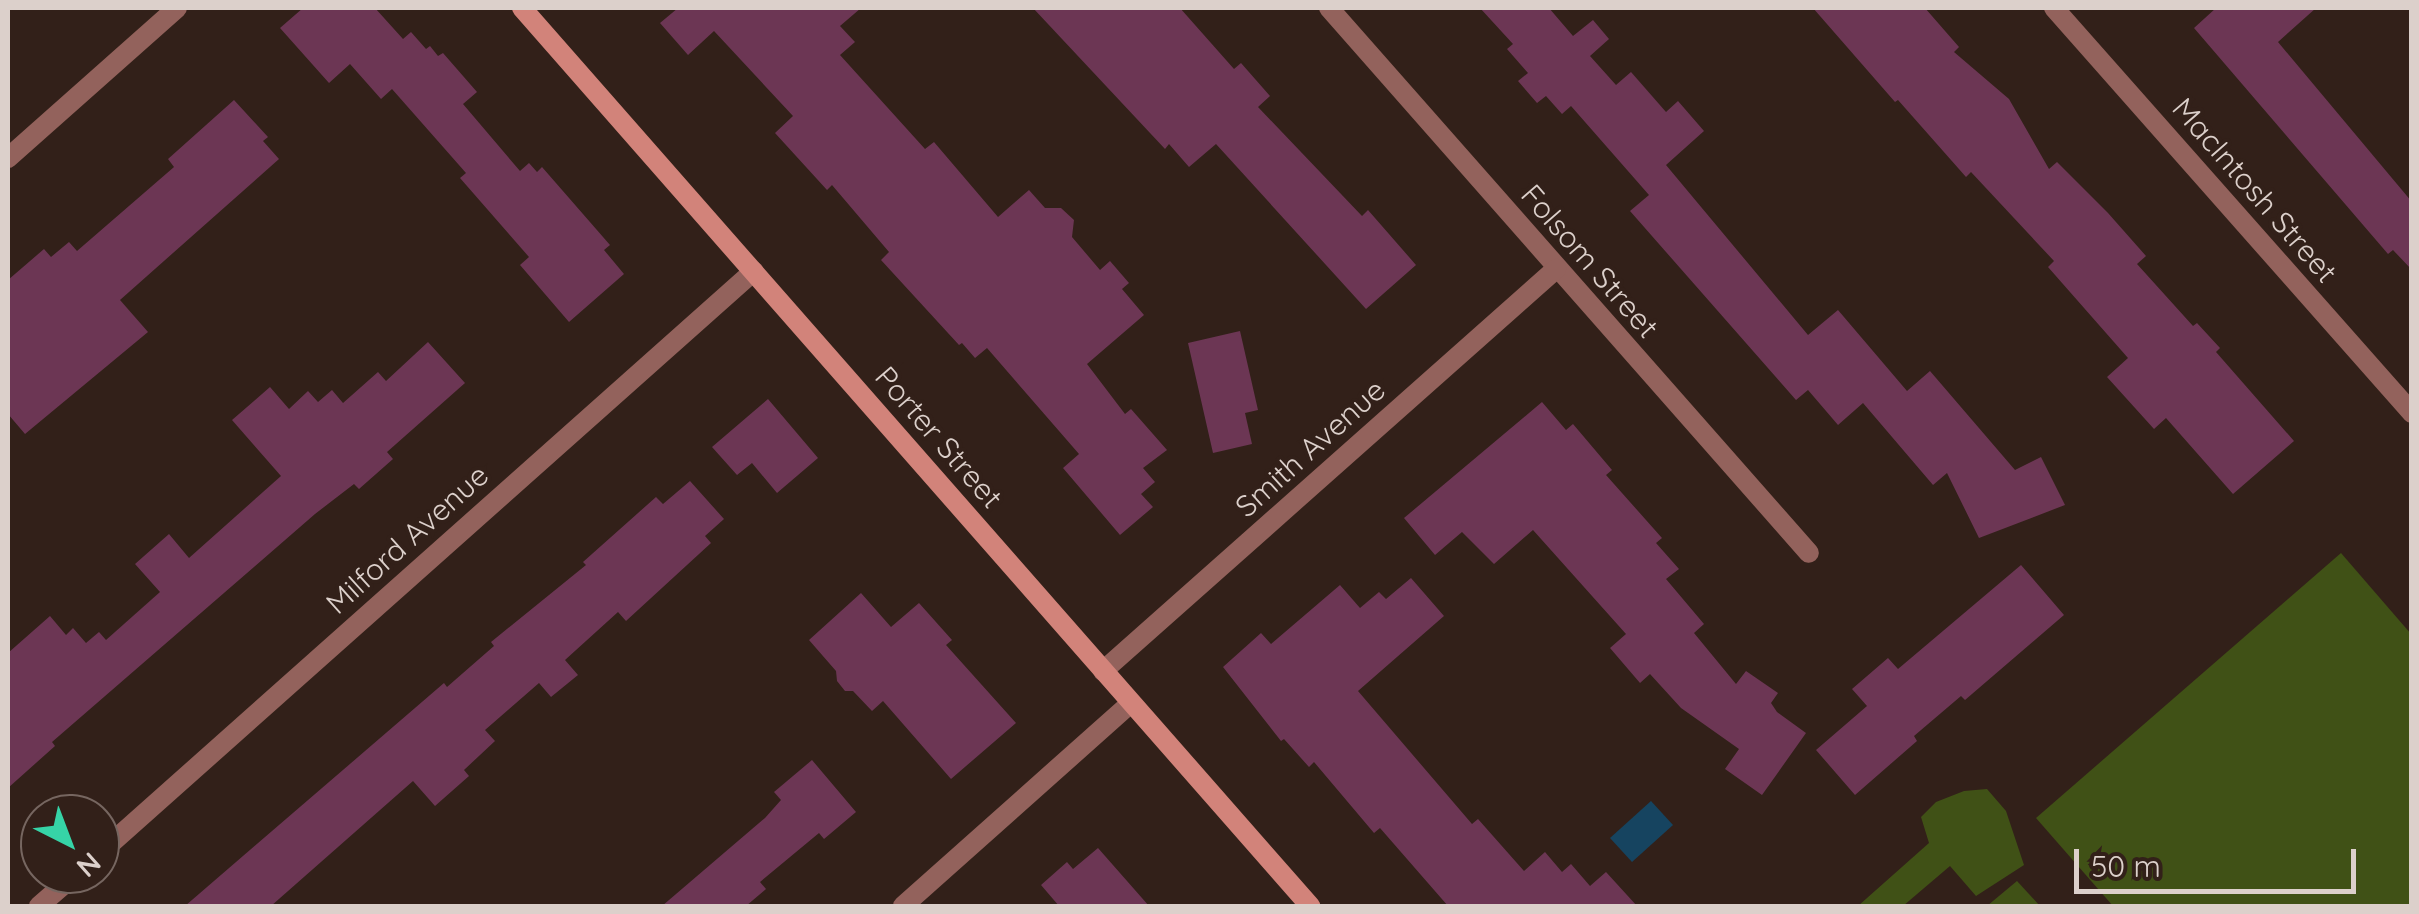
<!DOCTYPE html>
<style>
body{margin:0}
#map{position:relative;width:2419px;height:914px;overflow:hidden;background:#322019;font-family:Quicksand,sans-serif}
div>[style]{position:absolute}
[style*='--x']{left:calc(var(--x)*1px);top:calc(var(--y)*1px);width:calc(var(--w)*1px);rotate:calc(var(--a)*1deg)}
.green>*{inset:0;background:#405116}
.water>*{inset:0;background:#164460}
.building>*{inset:0;background:#6c3654}
.street>*{height:20px;margin:-10px;padding:0 10px;transform-origin:10px;border-radius:10px;background:#93625c}
.secondary>*{height:20px;margin:-10px;padding:0 10px;transform-origin:10px;border-radius:10px;background:#d2837a}
span{translate:-50% -50%;white-space:nowrap;text-align:center;line-height:1.15;-webkit-text-stroke:8px #322019;paint-order:stroke}
.street-label{font-size:30px;color:#dcd0cb}
.frame{position:absolute;inset:0;border:10px solid #dcd0cb;pointer-events:none}
.north{position:absolute;left:20px;top:794px;width:100px;height:100px;box-sizing:border-box;background:#322019;border:2px solid #766660;border-radius:50%;rotate:138deg;font-size:28px;font-weight:700;line-height:40px;text-align:center;color:#dcd0cb}
.north::after{content:'';display:block;margin:auto;width:35px;height:45px;background:#36d4a7;clip-path:polygon(50% 0,100% 100%,50% 72%,0 100%)}
.scale{position:absolute;left:2074px;top:849px;width:282px;height:45px;box-sizing:border-box;border:5px solid #dcd0cb;border-top:0;padding-left:12px;font-size:30px;line-height:35px;white-space:nowrap;color:#dcd0cb;-webkit-text-stroke:8px #322019;paint-order:stroke}
</style>
<div id="map">
<div class="green">
<i style="clip-path:polygon(2341px 553px,2411px 634px,2411px 906px,2113px 906px,2036px 818px)"></i>
<i style="clip-path:polygon(1987px 789px,2006px 811px,2024px 865px,1976px 896px,1950px 866px,1903px 906px,1858px 906px,1929px 843px,1921px 817px,1936px 802px,1964px 791px)"></i>
<i style="clip-path:polygon(2017px 881px,2040px 906px,1987px 906px)"></i>
</div>
<div class="water">
<i style="clip-path:polygon(1651px 801px,1673px 825px,1632px 862px,1610px 838px)"></i>
</div>
<div class="building">
<i style="clip-path:polygon(303px 8px,375px 8px,403px 39px,411px 32px,426px 49px,430px 46px,438px 56px,443px 53px,477px 92px,463px 104px,520px 171px,529px 163px,537px 172px,542px 167px,610px 245px,604px 250px,624px 274px,569px 322px,520px 265px,529px 257px,460px 178px,466px 173px,392px 89px,381px 99px,350px 64px,329px 83px,280px 28px)"></i>
<i style="clip-path:polygon(678px 8px,861px 8px,840px 26px,855px 42px,840px 55px,925px 149px,934px 142px,998px 217px,1029px 190px,1045px 208px,1061px 208px,1074px 220px,1072px 237px,1100px 270px,1110px 261px,1129px 283px,1122px 289px,1144px 315px,1087px 364px,1125px 414px,1131px 409px,1167px 450px,1143px 468px,1155px 482px,1141px 494px,1153px 507px,1120px 535px,1063px 468px,1079px 454px,987px 348px,975px 358px,962px 343px,959px 345px,881px 260px,889px 252px,832px 185px,827px 190px,775px 133px,793px 116px,714px 31px,688px 55px,660px 23px)"></i>
<i style="clip-path:polygon(1033px 8px,1180px 8px,1234px 69px,1241px 63px,1270px 96px,1258px 107px,1362px 216px,1368px 210px,1416px 265px,1366px 309px,1216px 144px,1189px 167px,1169px 144px,1165px 149px)"></i>
<i style="clip-path:polygon(1480px 8px,1549px 8px,1573px 36px,1593px 20px,1609px 39px,1590px 56px,1616px 85px,1631px 72px,1666px 112px,1678px 101px,1704px 131px,1666px 165px,1808px 335px,1838px 310px,1907px 391px,1930px 371px,2015px 470px,2041px 457px,2065px 505px,1979px 538px,1947px 473px,1933px 485px,1863px 403px,1838px 425px,1808px 390px,1796px 400px,1630px 211px,1649px 195px,1571px 106px,1562px 114px,1546px 96px,1537px 103px,1518px 81px,1528px 73px,1507px 49px,1513px 44px)"></i>
<i style="clip-path:polygon(1813px 8px,1925px 8px,1959px 47px,1954px 52px,2009px 99px,2049px 169px,2057px 162px,2108px 213px,2146px 256px,2137px 264px,2193px 326px,2197px 323px,2220px 348px,2216px 352px,2294px 441px,2233px 494px,2166px 418px,2154px 429px,2107px 377px,2128px 358px,2048px 267px,2054px 261px,1971px 172px,1966px 177px,1898px 100px,1895px 102px)"></i>
<i style="clip-path:polygon(2216px 8px,2316px 8px,2278px 42px,2412px 202px,2412px 270px,2393px 250px,2388px 254px,2194px 28px)"></i>
<i style="clip-path:polygon(234px 100px,268px 137px,263px 141px,279px 159px,120px 300px,148px 332px,25px 434px,8px 414px,8px 280px,44px 249px,51px 257px,69px 242px,77px 251px,174px 167px,168px 159px)"></i>
<i style="clip-path:polygon(1240px 331px,1258px 410px,1245px 413px,1252px 444px,1213px 453px,1188px 343px)"></i>
<i style="clip-path:polygon(428px 342px,465px 383px,387px 452px,393px 459px,359px 489px,354px 484px,315px 514px,52px 742px,55px 746px,8px 788px,8px 653px,50px 616px,66px 635px,73px 628px,86px 643px,99px 632px,106px 640px,160px 592px,135px 564px,169px 534px,189px 558px,281px 476px,232px 420px,270px 387px,289px 409px,308px 391px,318px 402px,332px 390px,343px 403px,378px 372px,386px 381px)"></i>
<i style="clip-path:polygon(768px 399px,818px 458px,777px 493px,752px 463px,737px 475px,712px 447px)"></i>
<i style="clip-path:polygon(1542px 402px,1566px 430px,1573px 424px,1612px 470px,1606px 475px,1662px 538px,1656px 543px,1679px 569px,1666px 579px,1704px 624px,1694px 633px,1736px 684px,1746px 671px,1778px 693px,1771px 703px,1777px 712px,1806px 733px,1762px 795px,1725px 769px,1739px 749px,1681px 708px,1650px 674px,1640px 683px,1610px 648px,1626px 634px,1533px 530px,1494px 564px,1462px 532px,1435px 555px,1404px 518px)"></i>
<i style="clip-path:polygon(690px 481px,724px 519px,705px 536px,711px 543px,626px 621px,618px 612px,565px 660px,578px 675px,551px 697px,539px 683px,485px 730px,495px 741px,464px 770px,469px 776px,435px 806px,413px 781px,271px 906px,185px 906px,444px 683px,447px 687px,494px 646px,491px 642px,586px 565px,583px 562px,656px 497px,663px 504px)"></i>
<i style="clip-path:polygon(2021px 565px,2064px 615px,1965px 700px,1961px 696px,1914px 736px,1917px 741px,1855px 795px,1816px 750px,1867px 706px,1852px 689px,1888px 658px,1898px 669px)"></i>
<i style="clip-path:polygon(1411px 578px,1444px 616px,1358px 691px,1472px 824px,1478px 819px,1524px 871px,1545px 852px,1562px 872px,1571px 864px,1590px 886px,1606px 872px,1637px 906px,1448px 906px,1380px 828px,1374px 833px,1314px 762px,1309px 767px,1284px 739px,1281px 741px,1223px 667px,1261px 633px,1271px 644px,1340px 585px,1360px 608px,1379px 592px,1386px 599px)"></i>
<i style="clip-path:polygon(861px 593px,891px 627px,919px 603px,952px 640px,946px 645px,1016px 723px,951px 779px,883px 701px,872px 711px,853px 691px,845px 691px,837px 681px,836px 671px,809px 640px)"></i>
<i style="clip-path:polygon(812px 760px,856px 812px,824px 839px,819px 833px,760px 882px,766px 889px,746px 906px,662px 906px,765px 818px,781px 800px,774px 792px)"></i>
<i style="clip-path:polygon(1098px 848px,1149px 906px,1059px 906px,1041px 885px,1067px 862px,1073px 869px)"></i>
</div>
<div class="street">
<i style="--x:1329;--y:8;--w:726;--a:48.63"></i>
<i style="--x:2054;--y:8;--w:541;--a:48.52"></i>
<i style="--x:8;--y:158;--w:226;--a:-41.6"></i>
<i style="--x:1103;--y:671;--w:606;--a:-41.59"></i>
<i style="--x:100;--y:853;--w:875;--a:-41.67"></i>
<i style="--x:39;--y:906;--w:49;--a:-40.9"></i>
<i style="--x:903;--y:906;--w:305;--a:-41.7"></i>
</div>
<div class="secondary">
<i style="--x:522;--y:8;--w:1195;--a:48.73"></i>
</div>
<div class="street-label">
<span style="left:2255px;top:190px;rotate:49deg">MacIntosh Street</span>
<span style="left:1590px;top:261px;rotate:49deg">Folsom Street</span>
<span style="left:939px;top:437px;rotate:49deg">Porter Street</span>
<span style="left:1310px;top:448px;rotate:-42deg">Smith Avenue</span>
<span style="left:407px;top:539px;rotate:-42deg">Milford Avenue</span>
</div>
<div class="frame"></div>
<div class="north">N</div>
<div class="scale">50 m</div>
</div>
